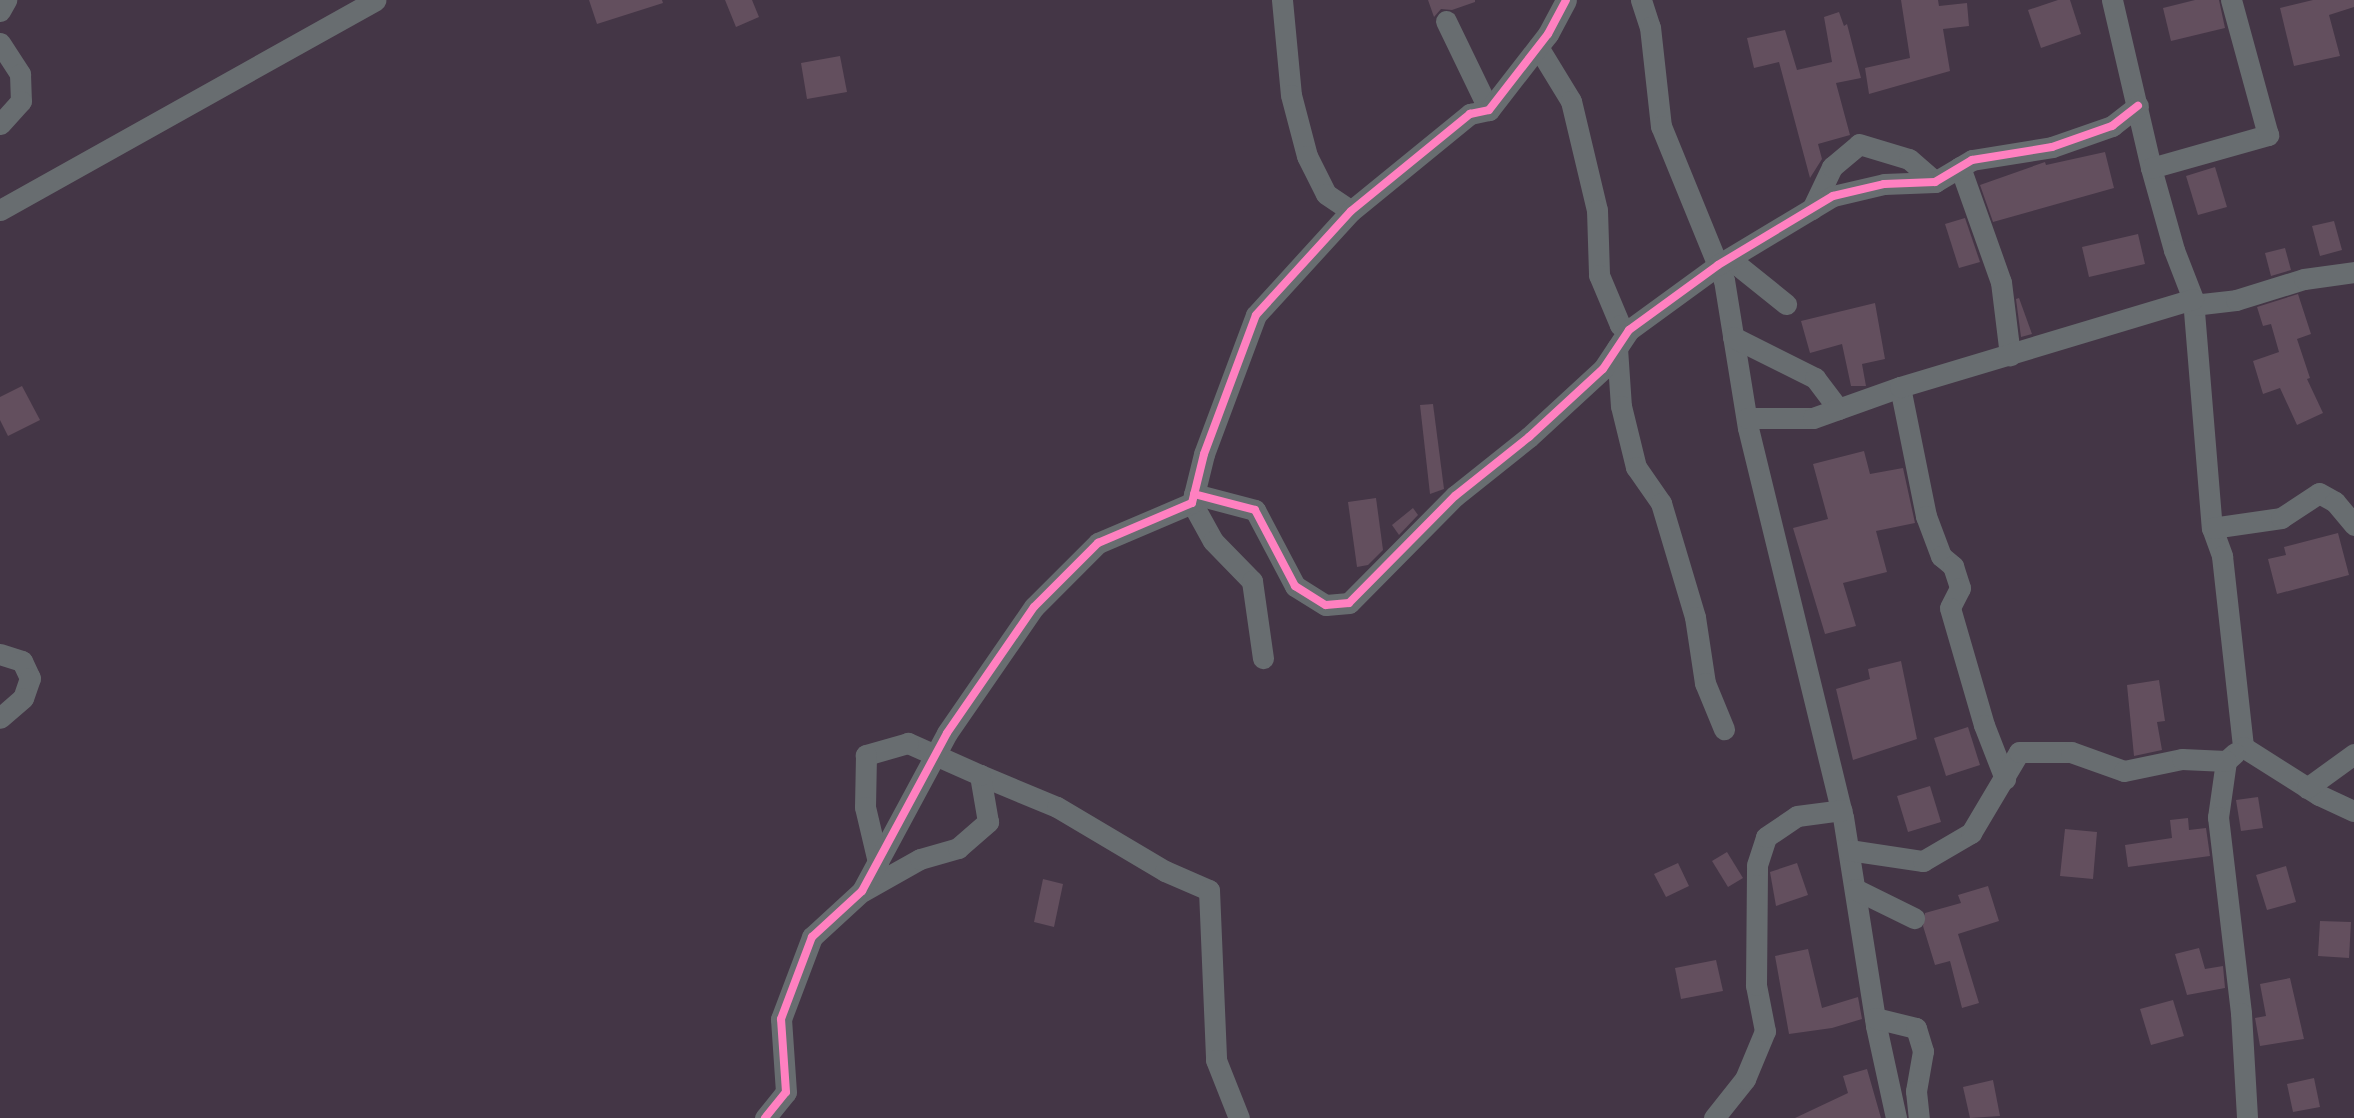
<!DOCTYPE html>
<style>
body{margin:0}
#map{position:relative;width:2354px;height:1118px;overflow:hidden;background:#443646;font-family:Commissioner,sans-serif}
div>[style]{position:absolute}
[style*='--x']{left:calc(var(--x)*1px);top:calc(var(--y)*1px);width:calc(var(--w)*1px);rotate:calc(var(--a)*1deg)}
.building>*{inset:0;background:#634f5e}
.minor>*{height:21px;margin:-10.5px;padding:0 10.5px;transform-origin:10.5px;border-radius:10.5px;background:#686d70}
.cycleway>*{height:8px;margin:-4px;padding:0 4px;transform-origin:4px;border-radius:4px;background:#ff80c0}
span{translate:-50% -50%;white-space:nowrap;text-align:center;line-height:1.15;-webkit-text-stroke:6px #4a2f4d;paint-order:stroke}
</style>
<div id="map">
<div class="building">
<i style="clip-path:polygon(589px 0,662px 0,663px 3px,597px 24px)"></i>
<i style="clip-path:polygon(725px 0,752px 0,759px 17px,736px 27px)"></i>
<i style="clip-path:polygon(1428px 0,1475px 0,1475px 2px,1452px 10px,1441px 9px,1434px 17px)"></i>
<i style="clip-path:polygon(1901px 0,1938px 0,1939px 6px,1967px 3px,1969px 26px,1943px 29px,1950px 71px,1869px 94px,1865px 68px,1910px 58px)"></i>
<i style="clip-path:polygon(2058px 0,2070px 0,2081px 34px,2041px 48px,2028px 10px)"></i>
<i style="clip-path:polygon(2195px 0,2219px 0,2225px 28px,2171px 41px,2163px 8px)"></i>
<i style="clip-path:polygon(2313px 0,2354px 0,2354px 7px,2329px 15px,2340px 56px,2294px 66px,2280px 8px)"></i>
<i style="clip-path:polygon(1839px 12px,1844px 26px,1847px 24px,1861px 78px,1836px 83px,1850px 135px,1818px 144px,1822px 159px,1810px 178px,1779px 62px,1754px 68px,1747px 38px,1785px 30px,1797px 70px,1832px 62px,1824px 17px)"></i>
<i style="clip-path:polygon(840px 56px,847px 92px,807px 99px,801px 63px)"></i>
<i style="clip-path:polygon(2105px 152px,2114px 188px,1993px 222px,1980px 185px,2045px 162px,2046px 165px)"></i>
<i style="clip-path:polygon(2215px 167px,2227px 207px,2198px 215px,2186px 176px)"></i>
<i style="clip-path:polygon(1965px 218px,1980px 262px,1959px 268px,1945px 224px)"></i>
<i style="clip-path:polygon(2334px 221px,2342px 250px,2320px 256px,2312px 226px)"></i>
<i style="clip-path:polygon(2138px 234px,2145px 264px,2089px 277px,2082px 247px)"></i>
<i style="clip-path:polygon(2285px 248px,2291px 270px,2271px 276px,2265px 253px)"></i>
<i style="clip-path:polygon(2298px 294px,2311px 334px,2297px 339px,2310px 378px,2307px 379px,2323px 413px,2297px 425px,2280px 388px,2263px 394px,2253px 361px,2279px 352px,2271px 324px,2263px 326px,2257px 307px)"></i>
<i style="clip-path:polygon(2019px 298px,2032px 334px,2021px 337px,2016px 299px)"></i>
<i style="clip-path:polygon(1875px 303px,1885px 359px,1862px 364px,1866px 386px,1851px 386px,1842px 344px,1810px 353px,1801px 321px)"></i>
<i style="clip-path:polygon(22px 386px,40px 420px,8px 436px,0 420px,0 397px)"></i>
<i style="clip-path:polygon(1433px 404px,1444px 489px,1430px 494px,1420px 405px)"></i>
<i style="clip-path:polygon(1864px 451px,1870px 474px,1903px 468px,1915px 523px,1876px 531px,1887px 572px,1843px 583px,1856px 626px,1825px 634px,1793px 528px,1828px 519px,1813px 464px)"></i>
<i style="clip-path:polygon(1376px 498px,1383px 550px,1368px 565px,1357px 567px,1348px 502px)"></i>
<i style="clip-path:polygon(1413px 508px,1418px 515px,1399px 535px,1392px 525px)"></i>
<i style="clip-path:polygon(2338px 533px,2349px 575px,2277px 594px,2268px 559px,2286px 555px,2284px 547px)"></i>
<i style="clip-path:polygon(1901px 661px,1917px 739px,1853px 760px,1836px 689px,1870px 679px,1868px 669px)"></i>
<i style="clip-path:polygon(2159px 680px,2165px 721px,2157px 722px,2162px 750px,2134px 756px,2127px 685px)"></i>
<i style="clip-path:polygon(1968px 727px,1980px 765px,1946px 776px,1934px 738px)"></i>
<i style="clip-path:polygon(1930px 786px,1941px 822px,1908px 832px,1897px 796px)"></i>
<i style="clip-path:polygon(2258px 797px,2263px 828px,2241px 831px,2236px 800px)"></i>
<i style="clip-path:polygon(2188px 818px,2189px 830px,2206px 828px,2210px 856px,2128px 867px,2125px 845px,2172px 838px,2170px 820px)"></i>
<i style="clip-path:polygon(2065px 829px,2097px 832px,2093px 879px,2060px 876px)"></i>
<i style="clip-path:polygon(1727px 852px,1743px 878px,1728px 887px,1712px 861px)"></i>
<i style="clip-path:polygon(1678px 863px,1689px 886px,1666px 897px,1654px 874px)"></i>
<i style="clip-path:polygon(1797px 863px,1808px 895px,1776px 906px,1770px 872px)"></i>
<i style="clip-path:polygon(2286px 866px,2296px 902px,2267px 910px,2256px 875px)"></i>
<i style="clip-path:polygon(1043px 879px,1063px 884px,1054px 927px,1034px 922px)"></i>
<i style="clip-path:polygon(1988px 886px,1999px 921px,1958px 934px,1979px 1003px,1962px 1008px,1950px 961px,1935px 965px,1923px 926px,1925px 913px,1961px 903px,1958px 895px)"></i>
<i style="clip-path:polygon(2320px 921px,2351px 922px,2349px 958px,2318px 956px)"></i>
<i style="clip-path:polygon(2199px 948px,2205px 969px,2223px 966px,2225px 988px,2187px 995px,2175px 954px)"></i>
<i style="clip-path:polygon(1808px 949px,1822px 1008px,1858px 997px,1862px 1019px,1832px 1028px,1789px 1034px,1775px 956px)"></i>
<i style="clip-path:polygon(1716px 960px,1723px 991px,1681px 999px,1675px 968px)"></i>
<i style="clip-path:polygon(2290px 978px,2304px 1039px,2260px 1046px,2255px 1018px,2266px 1016px,2260px 984px)"></i>
<i style="clip-path:polygon(2173px 1000px,2184px 1036px,2151px 1045px,2140px 1009px)"></i>
<i style="clip-path:polygon(1867px 1069px,1881px 1118px,1795px 1118px,1848px 1093px,1843px 1076px)"></i>
<i style="clip-path:polygon(2314px 1078px,2320px 1107px,2293px 1112px,2287px 1084px)"></i>
<i style="clip-path:polygon(1993px 1080px,2000px 1116px,1970px 1118px,1963px 1087px)"></i>
</div>
<div class="minor">
<i style="--x:1282;--y:0;--w:95;--a:84.6"></i>
<i style="--x:1291;--y:95;--w:63;--a:75.3"></i>
<i style="--x:1307;--y:156;--w:42;--a:63.4"></i>
<i style="--x:1326;--y:194;--w:30;--a:34"></i>
<i style="--x:1641;--y:0;--w:28;--a:72"></i>
<i style="--x:1650;--y:27;--w:100;--a:83.7"></i>
<i style="--x:1661;--y:126;--w:166;--a:67.8"></i>
<i style="--x:1724;--y:280;--w:150;--a:80.8"></i>
<i style="--x:1748;--y:428;--w:400;--a:76.3"></i>
<i style="--x:1843;--y:817;--w:212;--a:81"></i>
<i style="--x:1876;--y:1026;--w:94;--a:77.7"></i>
<i style="--x:2112;--y:0;--w:172;--a:76.9"></i>
<i style="--x:2151;--y:168;--w:85;--a:74.3"></i>
<i style="--x:2174;--y:250;--w:53;--a:68.8"></i>
<i style="--x:2193;--y:299;--w:230;--a:85.3"></i>
<i style="--x:2212;--y:528;--w:30;--a:70"></i>
<i style="--x:2222;--y:556;--w:192;--a:83.7"></i>
<i style="--x:2243;--y:747;--w:90;--a:32.3"></i>
<i style="--x:2319;--y:795;--w:38;--a:25"></i>
<i style="--x:0;--y:11;--w:13;--a:-61"></i>
<i style="--x:1446;--y:21;--w:99;--a:64.2"></i>
<i style="--x:0;--y:43;--w:37;--a:57"></i>
<i style="--x:20;--y:74;--w:27;--a:88"></i>
<i style="--x:21;--y:101;--w:31;--a:132"></i>
<i style="--x:1538;--y:47;--w:63;--a:58.6"></i>
<i style="--x:1571;--y:101;--w:112;--a:76.6"></i>
<i style="--x:1597;--y:210;--w:65;--a:88.2"></i>
<i style="--x:1599;--y:275;--w:54;--a:67.2"></i>
<i style="--x:1620;--y:325;--w:10;--a:29"></i>
<i style="--x:1960;--y:167;--w:122;--a:70.4"></i>
<i style="--x:2001;--y:282;--w:74;--a:83"></i>
<i style="--x:2151;--y:168;--w:122;--a:-15.8"></i>
<i style="--x:2268;--y:135;--w:140;--a:-105.3"></i>
<i style="--x:1812;--y:209;--w:47;--a:-64.5"></i>
<i style="--x:1832;--y:167;--w:35;--a:-40"></i>
<i style="--x:1859;--y:144;--w:52;--a:16.7"></i>
<i style="--x:1909;--y:159;--w:35;--a:41"></i>
<i style="--x:0;--y:210;--w:430;--a:-29.2"></i>
<i style="--x:1730;--y:259;--w:72;--a:38.8"></i>
<i style="--x:2193;--y:305;--w:43;--a:-6.6"></i>
<i style="--x:2236;--y:300;--w:71;--a:-17.2"></i>
<i style="--x:2304;--y:279;--w:50;--a:-8"></i>
<i style="--x:1733;--y:337;--w:92;--a:26.6"></i>
<i style="--x:1815;--y:378;--w:39;--a:53"></i>
<i style="--x:1617;--y:348;--w:58;--a:86.1"></i>
<i style="--x:1621;--y:406;--w:63;--a:76.2"></i>
<i style="--x:1636;--y:467;--w:44;--a:55.2"></i>
<i style="--x:1661;--y:503;--w:119;--a:73.4"></i>
<i style="--x:1695;--y:617;--w:67;--a:81.4"></i>
<i style="--x:1705;--y:683;--w:50;--a:67.6"></i>
<i style="--x:1900;--y:387;--w:132;--a:78.6"></i>
<i style="--x:1926;--y:516;--w:43;--a:69.4"></i>
<i style="--x:1941;--y:556;--w:16;--a:40"></i>
<i style="--x:1953;--y:566;--w:23;--a:72"></i>
<i style="--x:1960;--y:588;--w:22;--a:117"></i>
<i style="--x:1950;--y:608;--w:122;--a:73.8"></i>
<i style="--x:1984;--y:725;--w:58;--a:68.7"></i>
<i style="--x:1747;--y:418;--w:66;--a:0"></i>
<i style="--x:1813;--y:418;--w:92;--a:-19.6"></i>
<i style="--x:1900;--y:387;--w:306;--a:-16.7"></i>
<i style="--x:1194;--y:494;--w:63;--a:14.7"></i>
<i style="--x:1255;--y:510;--w:86;--a:62.2"></i>
<i style="--x:1295;--y:586;--w:36;--a:32"></i>
<i style="--x:1326;--y:605;--w:23;--a:-5"></i>
<i style="--x:1349;--y:603;--w:151;--a:-45.3"></i>
<i style="--x:1455;--y:496;--w:95;--a:-38.6"></i>
<i style="--x:1529;--y:437;--w:100;--a:-42.6"></i>
<i style="--x:1603;--y:369;--w:47;--a:-56.3"></i>
<i style="--x:1629;--y:330;--w:110;--a:-36.1"></i>
<i style="--x:1718;--y:265;--w:134;--a:-31"></i>
<i style="--x:1833;--y:196;--w:52;--a:-13.2"></i>
<i style="--x:1884;--y:184;--w:51;--a:-2.2"></i>
<i style="--x:1935;--y:182;--w:43;--a:-30.7"></i>
<i style="--x:1972;--y:160;--w:81;--a:-9.2"></i>
<i style="--x:2052;--y:147;--w:64;--a:-19.3"></i>
<i style="--x:2112;--y:126;--w:33;--a:-38"></i>
<i style="--x:1192;--y:503;--w:43;--a:61.1"></i>
<i style="--x:1213;--y:541;--w:56;--a:45.7"></i>
<i style="--x:1252;--y:581;--w:78;--a:81.9"></i>
<i style="--x:2212;--y:528;--w:70;--a:-8.2"></i>
<i style="--x:2281;--y:518;--w:45;--a:-33.3"></i>
<i style="--x:2319;--y:493;--w:18;--a:29"></i>
<i style="--x:2335;--y:502;--w:30;--a:50"></i>
<i style="--x:0;--y:654;--w:23;--a:18"></i>
<i style="--x:22;--y:661;--w:19;--a:65"></i>
<i style="--x:30;--y:678;--w:21;--a:109"></i>
<i style="--x:23;--y:698;--w:30;--a:139"></i>
<i style="--x:2235;--y:753;--w:12;--a:138"></i>
<i style="--x:2226;--y:761;--w:57;--a:98.1"></i>
<i style="--x:2218;--y:817;--w:197;--a:83.3"></i>
<i style="--x:2241;--y:1013;--w:105;--a:86.7"></i>
<i style="--x:980;--y:775;--w:83;--a:22.6"></i>
<i style="--x:1057;--y:807;--w:126;--a:30.7"></i>
<i style="--x:1165;--y:871;--w:48;--a:23.4"></i>
<i style="--x:1209;--y:890;--w:170;--a:87.6"></i>
<i style="--x:1216;--y:1060;--w:62;--a:68.4"></i>
<i style="--x:2307;--y:788;--w:58;--a:-35.9"></i>
<i style="--x:1849;--y:850;--w:75;--a:8.5"></i>
<i style="--x:1923;--y:861;--w:56;--a:-30.3"></i>
<i style="--x:1971;--y:833;--w:94;--a:-59.3"></i>
<i style="--x:2019;--y:752;--w:52;--a:0"></i>
<i style="--x:2071;--y:752;--w:56;--a:19.7"></i>
<i style="--x:2124;--y:771;--w:59;--a:-11.7"></i>
<i style="--x:2182;--y:759;--w:44;--a:2.6"></i>
<i style="--x:1855;--y:889;--w:66;--a:26.2"></i>
<i style="--x:863;--y:891;--w:65;--a:-29.3"></i>
<i style="--x:920;--y:859;--w:40;--a:-16"></i>
<i style="--x:958;--y:848;--w:40;--a:-41"></i>
<i style="--x:988;--y:822;--w:48;--a:-99.7"></i>
<i style="--x:980;--y:775;--w:79;--a:-156"></i>
<i style="--x:908;--y:743;--w:44;--a:164.1"></i>
<i style="--x:866;--y:755;--w:52;--a:91.1"></i>
<i style="--x:865;--y:807;--w:57;--a:76.7"></i>
<i style="--x:1875;--y:1018;--w:42;--a:13.7"></i>
<i style="--x:1916;--y:1028;--w:24;--a:73"></i>
<i style="--x:1923;--y:1051;--w:41;--a:99.9"></i>
<i style="--x:1916;--y:1091;--w:27;--a:84"></i>
<i style="--x:765;--y:1118;--w:33;--a:-51"></i>
<i style="--x:786;--y:1092;--w:73;--a:-93.9"></i>
<i style="--x:781;--y:1019;--w:88;--a:-69.3"></i>
<i style="--x:812;--y:937;--w:68;--a:-42.6"></i>
<i style="--x:862;--y:891;--w:179;--a:-61.7"></i>
<i style="--x:947;--y:733;--w:153;--a:-55.4"></i>
<i style="--x:1034;--y:607;--w:91;--a:-45"></i>
<i style="--x:1098;--y:543;--w:102;--a:-23.1"></i>
<i style="--x:1192;--y:503;--w:50;--a:-76.2"></i>
<i style="--x:1204;--y:454;--w:148;--a:-69.5"></i>
<i style="--x:1256;--y:315;--w:141;--a:-47.6"></i>
<i style="--x:1351;--y:211;--w:154;--a:-39.2"></i>
<i style="--x:1470;--y:114;--w:19;--a:-12"></i>
<i style="--x:1489;--y:110;--w:96;--a:-52.2"></i>
<i style="--x:1548;--y:34;--w:38;--a:-62"></i>
<i style="--x:1714;--y:1118;--w:50;--a:-51.5"></i>
<i style="--x:1745;--y:1079;--w:52;--a:-67.4"></i>
<i style="--x:1765;--y:1031;--w:47;--a:-101.1"></i>
<i style="--x:1756;--y:985;--w:120;--a:-89.5"></i>
<i style="--x:1757;--y:865;--w:29;--a:-72"></i>
<i style="--x:1766;--y:837;--w:37;--a:-34"></i>
<i style="--x:1797;--y:816;--w:45;--a:-7.6"></i>
</div>
<div class="cycleway">
<i style="--x:1194;--y:494;--w:63;--a:14.7"></i>
<i style="--x:1255;--y:510;--w:86;--a:62.2"></i>
<i style="--x:1295;--y:586;--w:36;--a:32"></i>
<i style="--x:1326;--y:605;--w:23;--a:-5"></i>
<i style="--x:1349;--y:603;--w:151;--a:-45.3"></i>
<i style="--x:1455;--y:496;--w:95;--a:-38.6"></i>
<i style="--x:1529;--y:437;--w:100;--a:-42.6"></i>
<i style="--x:1603;--y:369;--w:47;--a:-56.3"></i>
<i style="--x:1629;--y:330;--w:110;--a:-36.1"></i>
<i style="--x:1718;--y:265;--w:134;--a:-31"></i>
<i style="--x:1833;--y:196;--w:52;--a:-13.2"></i>
<i style="--x:1884;--y:184;--w:51;--a:-2.2"></i>
<i style="--x:1935;--y:182;--w:43;--a:-30.7"></i>
<i style="--x:1972;--y:160;--w:81;--a:-9.2"></i>
<i style="--x:2052;--y:147;--w:64;--a:-19.3"></i>
<i style="--x:2112;--y:126;--w:33;--a:-38"></i>
<i style="--x:765;--y:1118;--w:33;--a:-51"></i>
<i style="--x:786;--y:1092;--w:73;--a:-93.9"></i>
<i style="--x:781;--y:1019;--w:88;--a:-69.3"></i>
<i style="--x:812;--y:937;--w:68;--a:-42.6"></i>
<i style="--x:862;--y:891;--w:179;--a:-61.7"></i>
<i style="--x:947;--y:733;--w:153;--a:-55.4"></i>
<i style="--x:1034;--y:607;--w:91;--a:-45"></i>
<i style="--x:1098;--y:543;--w:102;--a:-23.1"></i>
<i style="--x:1192;--y:503;--w:50;--a:-76.2"></i>
<i style="--x:1204;--y:454;--w:148;--a:-69.5"></i>
<i style="--x:1256;--y:315;--w:141;--a:-47.6"></i>
<i style="--x:1351;--y:211;--w:154;--a:-39.2"></i>
<i style="--x:1470;--y:114;--w:19;--a:-12"></i>
<i style="--x:1489;--y:110;--w:96;--a:-52.2"></i>
<i style="--x:1548;--y:34;--w:38;--a:-62"></i>
</div>
</div>
